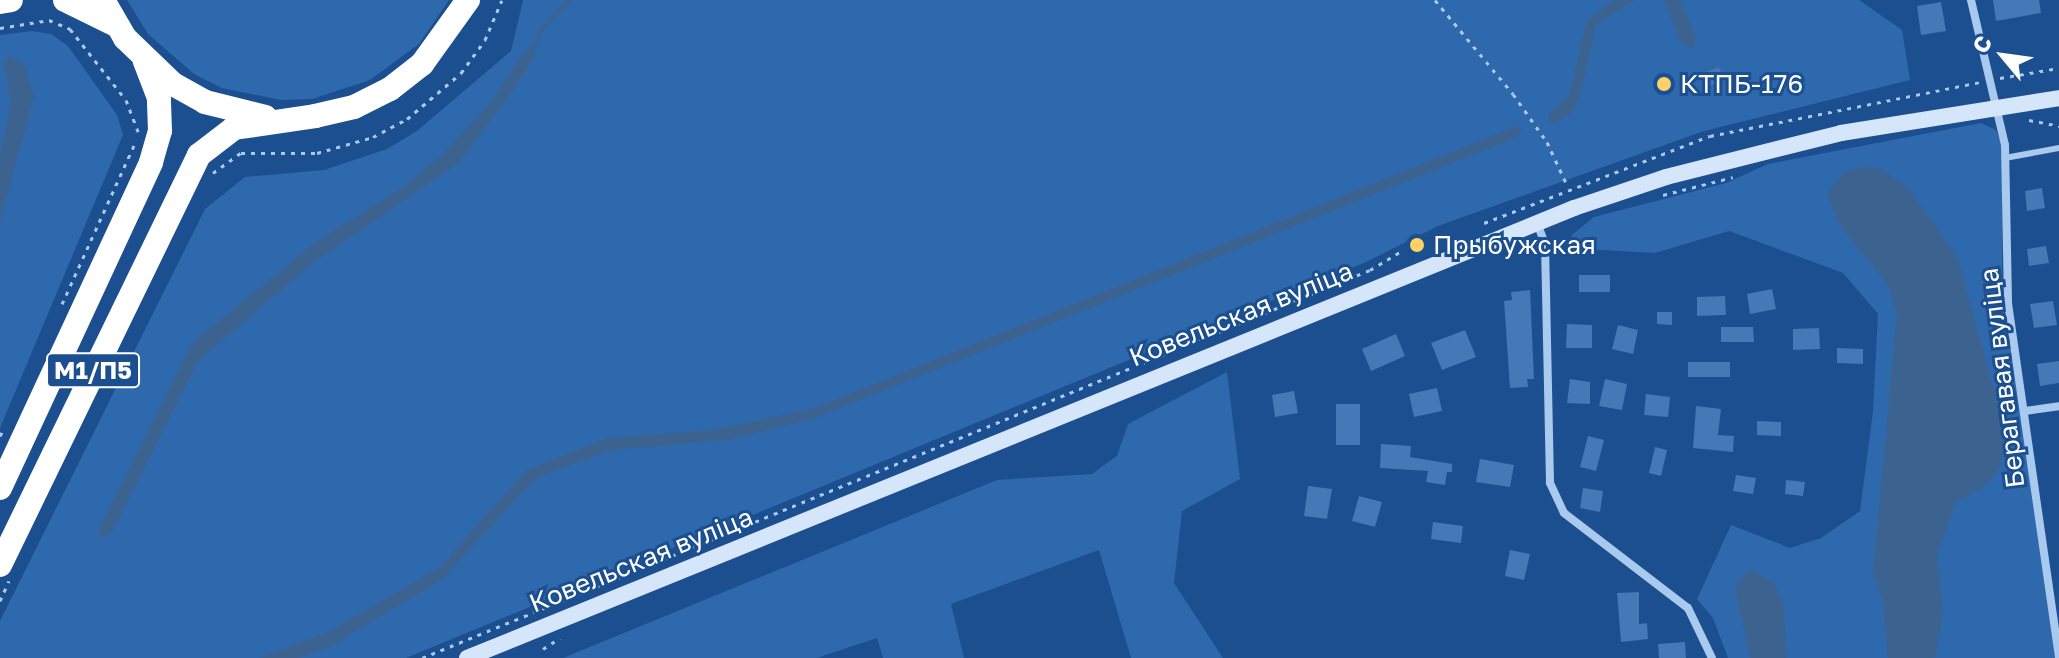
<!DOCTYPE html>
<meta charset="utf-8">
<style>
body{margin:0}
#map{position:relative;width:2059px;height:658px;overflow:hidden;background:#1b4f8f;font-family:"Golos Text",sans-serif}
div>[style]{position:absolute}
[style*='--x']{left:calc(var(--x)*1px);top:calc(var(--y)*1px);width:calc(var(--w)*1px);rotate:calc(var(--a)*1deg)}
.green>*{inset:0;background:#2e69ad}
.water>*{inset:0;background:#3c6290}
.stream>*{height:4px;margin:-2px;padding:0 2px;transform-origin:2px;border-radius:2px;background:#3c6290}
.building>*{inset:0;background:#4478b7}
.path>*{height:3px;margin-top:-1.5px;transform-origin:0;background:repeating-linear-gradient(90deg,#a9c9ee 0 4px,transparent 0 10px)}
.lane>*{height:6px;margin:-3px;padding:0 3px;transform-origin:3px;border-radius:3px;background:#a9c9ee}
.street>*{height:8px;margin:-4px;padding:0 4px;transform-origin:4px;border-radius:4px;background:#a9c9ee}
.secondary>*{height:16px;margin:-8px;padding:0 8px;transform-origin:8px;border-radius:8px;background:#d6e6fa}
.highway>*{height:24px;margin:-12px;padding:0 12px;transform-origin:12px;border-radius:12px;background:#fff}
.dots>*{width:22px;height:22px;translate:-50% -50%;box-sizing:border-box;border:4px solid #1b4f8f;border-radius:50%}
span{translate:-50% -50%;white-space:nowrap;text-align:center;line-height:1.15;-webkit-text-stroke:6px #1b4f8f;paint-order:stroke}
.shield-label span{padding:2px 6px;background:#1b4f8f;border:2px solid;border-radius:6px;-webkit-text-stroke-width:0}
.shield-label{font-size:24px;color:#fff;font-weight:700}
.poi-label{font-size:26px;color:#fff}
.left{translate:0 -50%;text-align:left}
.street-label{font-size:26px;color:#fff}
.north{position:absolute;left:1963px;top:16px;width:80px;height:80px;-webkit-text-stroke:6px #1b4f8f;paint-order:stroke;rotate:299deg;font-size:22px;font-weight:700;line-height:32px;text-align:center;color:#fff}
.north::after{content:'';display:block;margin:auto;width:28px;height:36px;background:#fff;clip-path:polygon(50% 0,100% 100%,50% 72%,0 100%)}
</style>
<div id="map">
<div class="green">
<i style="clip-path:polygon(127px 0,449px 0,419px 44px,370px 80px,312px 99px,281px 100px,222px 88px,194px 74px,148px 34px)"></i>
<i style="clip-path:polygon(523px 0,1859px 0,1902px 30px,1910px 80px,1704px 131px,1438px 226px,1366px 262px,406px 658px,0 658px,0 621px,205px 209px,245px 177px,324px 170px,387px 149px,417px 131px,511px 51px)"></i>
<i style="clip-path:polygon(32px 31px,51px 34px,68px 46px,117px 115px,123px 135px,0 428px,0 35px)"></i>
<i style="clip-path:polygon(1981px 123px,1996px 130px,2003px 147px,2002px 303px,2023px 408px,2056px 658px,1728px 658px,1713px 618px,1697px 599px,1731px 525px,1790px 548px,1821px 538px,1860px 511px,1873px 411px,1878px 314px,1843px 273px,1729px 231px,1655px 253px,1567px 248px,1572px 235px,1594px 217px,1726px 183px,1768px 164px)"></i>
<i style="clip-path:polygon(1227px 372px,1240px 479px,1182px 511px,1174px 583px,1223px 658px,1131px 658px,1099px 550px,951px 604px,964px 658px,883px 658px,877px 638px,817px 658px,563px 658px,997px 480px,1092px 474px,1117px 456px,1128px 424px)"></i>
</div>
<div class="water">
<i style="clip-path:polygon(1614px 0,1635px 0,1596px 24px,1579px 100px,1570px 115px,1550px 124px,1548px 114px,1569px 96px,1587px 21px)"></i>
<i style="clip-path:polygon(1664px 0,1680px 0,1695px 36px,1694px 49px,1681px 42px)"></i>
<i style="clip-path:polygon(528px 47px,535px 54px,522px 77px,460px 162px,314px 262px,198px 361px,112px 532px,100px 538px,99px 530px,192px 343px,316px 242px,405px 186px,439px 157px,489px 105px)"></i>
<i style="clip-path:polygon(10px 56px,24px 65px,34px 96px,0 222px,0 157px,11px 99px,3px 64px)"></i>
<i style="clip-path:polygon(1517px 126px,1522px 130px,1517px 137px,815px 418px,727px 440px,611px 450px,543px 475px,523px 491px,444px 578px,331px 646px,299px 658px,259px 658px,327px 633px,440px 567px,527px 470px,608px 438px,713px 430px,815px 408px)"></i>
<i style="clip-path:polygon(1865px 167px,1882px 169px,1908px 188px,1958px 258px,2006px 435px,2001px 467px,1982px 488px,1957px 501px,1937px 553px,1943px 612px,1935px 658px,1888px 658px,1883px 602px,1873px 573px,1897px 314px,1889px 287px,1838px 222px,1827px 193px,1846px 171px)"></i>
<i style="clip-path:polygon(1753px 570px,1774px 584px,1783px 602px,1787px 658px,1750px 658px,1735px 589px,1745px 572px)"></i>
</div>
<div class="stream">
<i style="--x:532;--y:50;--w:27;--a:-63"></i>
<i style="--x:544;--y:26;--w:37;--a:-45"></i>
</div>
<div class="building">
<i style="clip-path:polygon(1993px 0,2039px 0,2041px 13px,1996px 21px)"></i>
<i style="clip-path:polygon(1941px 2px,1946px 31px,1921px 35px,1917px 6px)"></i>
<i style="clip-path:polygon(1719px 67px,1724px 80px,1706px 87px,1701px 74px)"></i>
<i style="clip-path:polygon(2042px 188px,2045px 208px,2027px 211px,2025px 191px)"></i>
<i style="clip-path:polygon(2046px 246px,2049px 263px,2029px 266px,2027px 249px)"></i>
<i style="clip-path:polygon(1579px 275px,1610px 275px,1610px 292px,1579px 292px)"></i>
<i style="clip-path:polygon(1772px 289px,1776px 309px,1750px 314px,1747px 294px)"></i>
<i style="clip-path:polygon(1530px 290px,1534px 379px,1527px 379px,1528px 387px,1510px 388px,1504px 301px,1512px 300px,1511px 292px)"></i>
<i style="clip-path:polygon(1725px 296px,1726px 315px,1697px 316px,1697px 297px)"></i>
<i style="clip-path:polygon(2053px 301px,2057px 325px,2034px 328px,2030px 304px)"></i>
<i style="clip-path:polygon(1657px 312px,1672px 312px,1672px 325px,1657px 324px)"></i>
<i style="clip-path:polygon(1567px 324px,1592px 325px,1592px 348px,1566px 348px)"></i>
<i style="clip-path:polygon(1618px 325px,1638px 330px,1633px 354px,1612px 349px)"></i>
<i style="clip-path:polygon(1721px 327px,1753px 327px,1754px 342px,1721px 342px)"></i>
<i style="clip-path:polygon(1819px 328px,1820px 349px,1793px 350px,1793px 329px)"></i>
<i style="clip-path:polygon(1465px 330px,1476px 357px,1442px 370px,1431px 343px)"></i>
<i style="clip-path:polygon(1396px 334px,1405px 356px,1371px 371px,1362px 349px)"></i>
<i style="clip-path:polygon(1837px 348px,1863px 349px,1863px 364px,1837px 363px)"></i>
<i style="clip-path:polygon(2059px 361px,2059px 383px,2040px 386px,2037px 364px)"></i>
<i style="clip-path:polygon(1688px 362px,1730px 362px,1730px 377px,1688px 377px)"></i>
<i style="clip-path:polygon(1570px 379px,1590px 382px,1590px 404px,1567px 403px)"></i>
<i style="clip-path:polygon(1605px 379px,1627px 384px,1622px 410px,1599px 406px)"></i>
<i style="clip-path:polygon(1437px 388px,1442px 411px,1414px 417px,1409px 394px)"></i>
<i style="clip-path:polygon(1294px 391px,1298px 413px,1275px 417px,1272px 395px)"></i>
<i style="clip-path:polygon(1646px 394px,1670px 397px,1668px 417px,1644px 415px)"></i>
<i style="clip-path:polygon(1336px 404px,1360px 404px,1360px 445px,1336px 445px)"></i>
<i style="clip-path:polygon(1696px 406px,1721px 409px,1718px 435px,1734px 436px,1733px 452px,1693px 448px)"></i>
<i style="clip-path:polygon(1757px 421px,1781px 422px,1781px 436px,1757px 435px)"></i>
<i style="clip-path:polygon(1588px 436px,1604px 440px,1596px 471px,1580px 467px)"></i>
<i style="clip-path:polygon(1381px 444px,1411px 446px,1410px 457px,1452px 464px,1452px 472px,1447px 472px,1445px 485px,1426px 482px,1428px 471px,1380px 468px)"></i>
<i style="clip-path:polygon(1655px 447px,1667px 450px,1661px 476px,1649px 473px)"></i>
<i style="clip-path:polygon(1480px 459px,1514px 465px,1510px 487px,1476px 482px)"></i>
<i style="clip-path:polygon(1736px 475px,1756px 478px,1753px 494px,1733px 491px)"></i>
<i style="clip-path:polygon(1786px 480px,1805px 482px,1803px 496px,1785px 494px)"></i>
<i style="clip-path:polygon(1308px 486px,1332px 489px,1327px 519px,1304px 516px)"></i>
<i style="clip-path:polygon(1583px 488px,1603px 491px,1600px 512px,1580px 508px)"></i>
<i style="clip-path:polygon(1359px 496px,1382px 502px,1375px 527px,1352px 521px)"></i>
<i style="clip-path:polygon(1433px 522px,1463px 526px,1461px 543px,1431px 539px)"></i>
<i style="clip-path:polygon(1510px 550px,1530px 554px,1524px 580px,1505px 576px)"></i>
<i style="clip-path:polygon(1639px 592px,1639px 624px,1647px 623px,1648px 639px,1621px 642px,1617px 593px)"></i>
<i style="clip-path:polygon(1685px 642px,1686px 658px,1659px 658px,1658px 644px)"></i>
</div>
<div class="path">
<i style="--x:1435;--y:0;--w:122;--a:50.3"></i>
<i style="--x:1513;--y:94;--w:59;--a:54.7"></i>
<i style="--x:1547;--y:142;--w:47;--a:65.1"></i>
<i style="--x:0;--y:28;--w:50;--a:-9.3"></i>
<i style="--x:49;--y:20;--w:23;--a:23"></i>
<i style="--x:70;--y:29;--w:90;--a:51.7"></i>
<i style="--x:126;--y:100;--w:34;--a:69"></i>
<i style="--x:2000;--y:78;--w:60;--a:-9.6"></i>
<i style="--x:2029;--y:120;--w:31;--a:11"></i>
<i style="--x:213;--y:173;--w:34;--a:-36"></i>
<i style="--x:241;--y:153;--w:76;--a:0"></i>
<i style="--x:317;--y:153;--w:58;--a:-15.9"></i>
<i style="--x:373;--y:137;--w:38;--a:-28"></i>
<i style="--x:407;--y:119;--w:71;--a:-40.4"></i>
<i style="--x:461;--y:73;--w:41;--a:-54"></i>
<i style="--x:485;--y:40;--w:43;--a:-67"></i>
<i style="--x:1663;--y:195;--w:72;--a:-14.4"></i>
<i style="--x:1484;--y:223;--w:242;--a:-21.1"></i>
<i style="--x:1710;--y:136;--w:275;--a:-11.3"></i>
<i style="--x:62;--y:304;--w:177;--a:-65.6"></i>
<i style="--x:0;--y:436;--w:9;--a:-63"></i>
<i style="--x:0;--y:601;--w:22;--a:-66"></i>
<i style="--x:543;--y:649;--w:20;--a:-33"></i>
<i style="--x:422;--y:658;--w:1024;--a:-22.26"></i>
<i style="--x:1370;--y:270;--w:35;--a:-31"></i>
</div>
<div class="lane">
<i style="--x:2005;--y:158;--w:55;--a:-10.5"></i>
</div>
<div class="street">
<i style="--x:1971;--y:0;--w:149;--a:76.8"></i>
<i style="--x:2005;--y:145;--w:158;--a:88.9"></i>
<i style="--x:2008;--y:303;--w:359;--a:81.8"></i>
<i style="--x:1537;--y:223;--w:22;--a:69"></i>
<i style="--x:1545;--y:244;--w:239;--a:88.8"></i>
<i style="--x:1550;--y:483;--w:33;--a:65"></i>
<i style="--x:1564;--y:513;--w:156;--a:37.5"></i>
<i style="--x:1688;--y:608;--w:55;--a:64.4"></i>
<i style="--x:2025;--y:411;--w:34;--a:-8"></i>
</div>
<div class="secondary">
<i style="--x:467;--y:658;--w:1195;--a:-22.12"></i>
<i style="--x:1574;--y:208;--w:97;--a:-18.6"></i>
<i style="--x:1666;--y:177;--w:180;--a:-14.1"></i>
<i style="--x:1841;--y:133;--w:221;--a:-9.1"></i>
</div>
<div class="highway">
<i style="--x:65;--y:0;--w:55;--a:26.1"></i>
<i style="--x:103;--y:0;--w:44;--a:59.9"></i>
<i style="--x:125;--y:38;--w:66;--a:43.8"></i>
<i style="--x:173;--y:84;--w:37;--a:29"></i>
<i style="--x:205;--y:102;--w:62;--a:14"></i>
<i style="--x:0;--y:2;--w:11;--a:-10"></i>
<i style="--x:0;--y:488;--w:359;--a:-65.1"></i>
<i style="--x:151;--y:162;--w:32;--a:-74"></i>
<i style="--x:160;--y:131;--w:33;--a:-92"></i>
<i style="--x:159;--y:98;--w:40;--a:-111"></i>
<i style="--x:0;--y:565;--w:456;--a:-64.1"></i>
<i style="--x:199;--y:155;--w:44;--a:-37.6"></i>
<i style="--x:234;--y:128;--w:82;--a:-8.4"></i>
<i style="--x:315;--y:116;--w:40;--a:-13"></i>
<i style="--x:354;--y:107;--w:40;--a:-26.6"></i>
<i style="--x:390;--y:89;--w:41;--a:-38"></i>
<i style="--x:422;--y:64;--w:79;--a:-54.3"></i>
</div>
<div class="dots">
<i style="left:1664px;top:84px;background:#ffd166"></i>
<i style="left:1417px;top:245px;background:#ffd166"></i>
</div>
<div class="shield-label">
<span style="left:93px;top:370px">М1/П5</span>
</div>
<div class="poi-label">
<span class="left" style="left:1680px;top:84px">КТПБ-176</span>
<span class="left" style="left:1433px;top:245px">Прыбужская</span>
</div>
<div class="street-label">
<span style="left:1241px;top:314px;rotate:-22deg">Ковельская вуліца</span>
<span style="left:2002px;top:378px;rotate:-97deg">Берагавая вуліца</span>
<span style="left:641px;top:560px;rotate:-22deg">Ковельская вуліца</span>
</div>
<div class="north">С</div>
</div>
